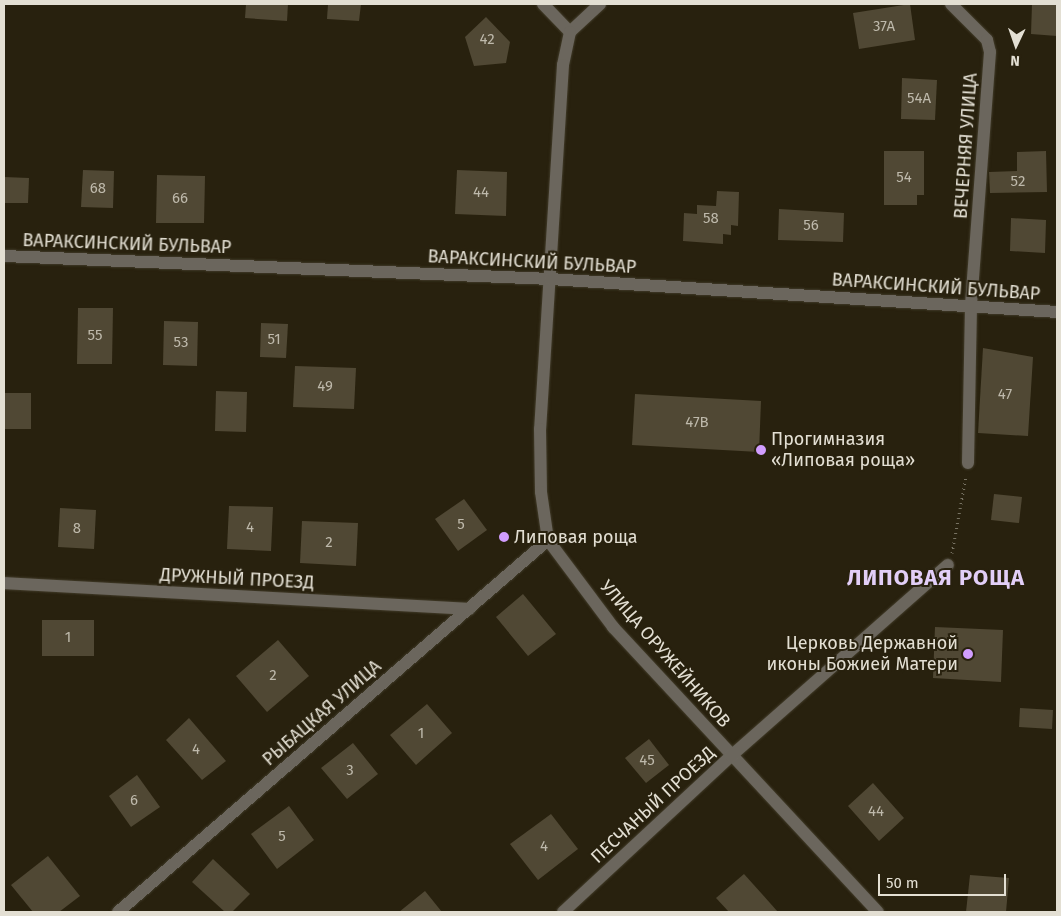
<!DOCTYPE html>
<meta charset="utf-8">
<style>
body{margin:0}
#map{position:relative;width:1061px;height:916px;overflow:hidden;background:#28210e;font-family:"Fira Sans",sans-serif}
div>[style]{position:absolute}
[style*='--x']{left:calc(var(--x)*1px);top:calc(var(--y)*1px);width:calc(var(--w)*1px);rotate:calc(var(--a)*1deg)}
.building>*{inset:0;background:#504834}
.path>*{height:3px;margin-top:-1.5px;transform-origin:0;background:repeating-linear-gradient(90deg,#777262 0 1px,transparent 0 5px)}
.roads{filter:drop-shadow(0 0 1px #423c2a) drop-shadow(0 0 1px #423c2a)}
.minor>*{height:12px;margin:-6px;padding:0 6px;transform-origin:6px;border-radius:6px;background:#6b665d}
.dots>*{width:14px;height:14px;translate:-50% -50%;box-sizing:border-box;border:2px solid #28210e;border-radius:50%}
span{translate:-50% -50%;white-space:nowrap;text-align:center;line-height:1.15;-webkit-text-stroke:4px #28210e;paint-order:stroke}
.number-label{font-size:15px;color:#beb9ab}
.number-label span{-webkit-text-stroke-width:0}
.street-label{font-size:18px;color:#e3dfd3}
.poi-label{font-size:18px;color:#e3dfd3}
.left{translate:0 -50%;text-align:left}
.right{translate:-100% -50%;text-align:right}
.district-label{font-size:22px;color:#e2cef7;font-weight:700;letter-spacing:1px}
.frame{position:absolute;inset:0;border:5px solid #e3dfd3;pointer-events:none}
.north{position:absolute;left:991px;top:20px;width:50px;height:50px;-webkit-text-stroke:4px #28210e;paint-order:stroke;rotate:183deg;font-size:14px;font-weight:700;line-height:20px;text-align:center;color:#e3dfd3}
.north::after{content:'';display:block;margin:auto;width:18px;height:22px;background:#e3dfd3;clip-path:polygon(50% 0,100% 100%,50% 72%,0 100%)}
.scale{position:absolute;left:878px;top:874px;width:128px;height:22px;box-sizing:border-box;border:2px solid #e3dfd3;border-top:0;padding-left:6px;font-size:15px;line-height:18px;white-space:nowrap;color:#e3dfd3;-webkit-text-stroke:4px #28210e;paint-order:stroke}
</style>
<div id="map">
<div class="building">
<i style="clip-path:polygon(246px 4px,288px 4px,287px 21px,245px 18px)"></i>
<i style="clip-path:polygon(328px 4px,361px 4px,359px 21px,327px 19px)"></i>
<i style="clip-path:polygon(910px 4px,915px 40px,859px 49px,853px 13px)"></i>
<i style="clip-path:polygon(1032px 4px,1057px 4px,1057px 36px,1031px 34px)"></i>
<i style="clip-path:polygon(486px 17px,510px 42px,506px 63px,474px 66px,465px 37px)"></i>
<i style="clip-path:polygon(902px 78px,937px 80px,935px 120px,901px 119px)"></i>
<i style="clip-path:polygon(884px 151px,924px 151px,924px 195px,917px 195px,917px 205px,884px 205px)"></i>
<i style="clip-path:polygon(1046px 151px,1047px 192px,990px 193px,989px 172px,1017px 171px,1017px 152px)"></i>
<i style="clip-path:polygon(83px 170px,114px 171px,113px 208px,81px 207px)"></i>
<i style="clip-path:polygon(457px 170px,507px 172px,506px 216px,455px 214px)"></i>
<i style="clip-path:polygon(157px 175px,205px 176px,204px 223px,156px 223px)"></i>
<i style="clip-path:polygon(4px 177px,29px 178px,28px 203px,4px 203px)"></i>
<i style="clip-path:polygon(717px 191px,739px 192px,738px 226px,731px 225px,731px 235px,723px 234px,723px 244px,683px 241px,684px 213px,697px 214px,697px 205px,716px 206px)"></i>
<i style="clip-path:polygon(779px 209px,844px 213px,843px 242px,778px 240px)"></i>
<i style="clip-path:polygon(1011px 218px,1046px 220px,1045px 253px,1010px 251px)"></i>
<i style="clip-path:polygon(78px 308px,113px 308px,112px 364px,77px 364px)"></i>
<i style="clip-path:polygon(164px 321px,198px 322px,197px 366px,163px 365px)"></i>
<i style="clip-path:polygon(261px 323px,288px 324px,286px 358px,260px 357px)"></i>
<i style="clip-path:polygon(983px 348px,1033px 357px,1028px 436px,978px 433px)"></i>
<i style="clip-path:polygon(295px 366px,356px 368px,354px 409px,293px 407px)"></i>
<i style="clip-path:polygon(216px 391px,247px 392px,246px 432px,215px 431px)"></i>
<i style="clip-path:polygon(4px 393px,31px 393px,31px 429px,4px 429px)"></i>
<i style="clip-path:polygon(635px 394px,761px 401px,759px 452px,632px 445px)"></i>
<i style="clip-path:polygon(994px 494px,1022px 497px,1019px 523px,991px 520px)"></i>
<i style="clip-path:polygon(464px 499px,487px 530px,458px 551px,435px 519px)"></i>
<i style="clip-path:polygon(229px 506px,273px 507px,271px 551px,227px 549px)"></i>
<i style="clip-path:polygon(60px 508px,96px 510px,94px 549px,58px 547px)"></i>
<i style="clip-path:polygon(302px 521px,358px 523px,356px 566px,300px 563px)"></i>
<i style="clip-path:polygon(523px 594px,556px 634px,528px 656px,496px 617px)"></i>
<i style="clip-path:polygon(42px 620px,94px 620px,94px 656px,42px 656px)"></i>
<i style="clip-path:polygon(935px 627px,1003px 630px,1001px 682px,933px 678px)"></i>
<i style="clip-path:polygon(278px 640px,309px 676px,267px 712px,236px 676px)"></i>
<i style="clip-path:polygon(427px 704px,452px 733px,416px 765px,390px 735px)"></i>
<i style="clip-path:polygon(1020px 708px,1053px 710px,1052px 729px,1019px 727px)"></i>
<i style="clip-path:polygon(189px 718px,226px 761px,202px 780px,166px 740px)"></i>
<i style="clip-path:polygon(649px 739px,669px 765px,646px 783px,625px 758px)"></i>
<i style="clip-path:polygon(353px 743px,378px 774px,347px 799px,321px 768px)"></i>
<i style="clip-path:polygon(137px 775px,160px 807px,131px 827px,109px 796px)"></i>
<i style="clip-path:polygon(873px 783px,904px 818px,879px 841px,848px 806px)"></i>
<i style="clip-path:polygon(289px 806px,314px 840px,277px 869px,251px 834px)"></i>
<i style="clip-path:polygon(551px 814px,578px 849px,538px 880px,510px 844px)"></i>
<i style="clip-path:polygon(48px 856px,80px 896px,59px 912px,33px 912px,11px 885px)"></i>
<i style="clip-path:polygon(213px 859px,250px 894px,232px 912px,225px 912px,192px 882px)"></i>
<i style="clip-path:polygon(744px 874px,778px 912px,729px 912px,716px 898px)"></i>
<i style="clip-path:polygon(970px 875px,1009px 878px,1006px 912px,966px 912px)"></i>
<i style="clip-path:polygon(425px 891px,442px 912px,399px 912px)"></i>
</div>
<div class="path">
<i style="--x:952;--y:553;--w:78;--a:-79.7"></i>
</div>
<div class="roads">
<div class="minor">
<i style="--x:543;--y:4;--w:39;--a:46"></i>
<i style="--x:600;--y:4;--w:41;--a:137"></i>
<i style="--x:570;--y:32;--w:34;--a:102"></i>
<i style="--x:563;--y:65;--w:365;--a:93.6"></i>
<i style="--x:540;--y:429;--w:63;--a:89.1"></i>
<i style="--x:541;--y:492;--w:49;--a:81.7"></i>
<i style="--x:548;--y:540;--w:109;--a:53.2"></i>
<i style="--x:613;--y:627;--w:389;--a:47.1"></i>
<i style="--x:951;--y:4;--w:51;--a:45"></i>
<i style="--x:987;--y:40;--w:12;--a:76"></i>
<i style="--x:990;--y:52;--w:255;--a:94.3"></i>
<i style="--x:971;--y:306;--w:157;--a:91.1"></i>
<i style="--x:4;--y:256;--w:546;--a:2.41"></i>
<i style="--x:550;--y:279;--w:508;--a:3.72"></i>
<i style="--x:4;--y:583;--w:466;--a:3.2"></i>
<i style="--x:118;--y:912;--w:569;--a:-40.86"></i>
<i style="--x:563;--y:912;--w:229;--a:-42.9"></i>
<i style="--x:731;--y:756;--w:289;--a:-41.4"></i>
</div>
</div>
<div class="dots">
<i style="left:761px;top:450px;background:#d19dfe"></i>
<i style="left:504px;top:537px;background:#d19dfe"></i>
<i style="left:968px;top:654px;background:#d19dfe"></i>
</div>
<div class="number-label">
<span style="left:884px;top:27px">37А</span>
<span style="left:487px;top:40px">42</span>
<span style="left:919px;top:99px">54А</span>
<span style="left:904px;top:178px">54</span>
<span style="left:1018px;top:182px">52</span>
<span style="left:98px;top:189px">68</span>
<span style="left:481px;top:193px">44</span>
<span style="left:180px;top:199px">66</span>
<span style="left:711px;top:219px">58</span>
<span style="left:811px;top:226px">56</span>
<span style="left:95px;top:336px">55</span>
<span style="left:274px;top:340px">51</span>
<span style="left:181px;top:343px">53</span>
<span style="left:325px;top:387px">49</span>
<span style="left:1005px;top:395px">47</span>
<span style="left:697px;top:423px">47В</span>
<span style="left:461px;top:525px">5</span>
<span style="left:250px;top:528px">4</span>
<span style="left:77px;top:529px">8</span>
<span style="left:329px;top:543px">2</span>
<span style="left:68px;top:638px">1</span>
<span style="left:273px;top:676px">2</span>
<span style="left:421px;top:734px">1</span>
<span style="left:196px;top:750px">4</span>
<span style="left:647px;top:761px">45</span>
<span style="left:350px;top:771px">3</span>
<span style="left:134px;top:801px">6</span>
<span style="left:876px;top:812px">44</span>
<span style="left:282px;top:837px">5</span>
<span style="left:544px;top:847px">4</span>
</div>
<div class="street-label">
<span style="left:966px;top:146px;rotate:-86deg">ВЕЧЕРНЯЯ УЛИЦА</span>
<span style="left:127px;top:244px;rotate:2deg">ВАРАКСИНСКИЙ БУЛЬВАР</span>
<span style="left:532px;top:262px;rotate:3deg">ВАРАКСИНСКИЙ БУЛЬВАР</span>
<span style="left:936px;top:287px;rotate:4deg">ВАРАКСИНСКИЙ БУЛЬВАР</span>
<span style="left:237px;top:579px;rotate:3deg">ДРУЖНЫЙ ПРОЕЗД</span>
<span style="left:665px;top:654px;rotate:49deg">УЛИЦА ОРУЖЕЙНИКОВ</span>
<span style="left:322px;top:713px;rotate:-41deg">РЫБАЦКАЯ УЛИЦА</span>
<span style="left:653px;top:805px;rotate:-43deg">ПЕСЧАНЫЙ ПРОЕЗД</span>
</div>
<div class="poi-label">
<span class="left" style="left:771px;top:450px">Прогимназия<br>«Липовая роща»</span>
<span class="left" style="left:514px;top:537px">Липовая роща</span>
<span class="right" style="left:958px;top:654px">Церковь Державной<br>иконы Божией Матери</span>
</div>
<div class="district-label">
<span style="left:936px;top:578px">ЛИПОВАЯ РОЩА</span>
</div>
<div class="frame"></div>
<div class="north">N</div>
<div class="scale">50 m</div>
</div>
